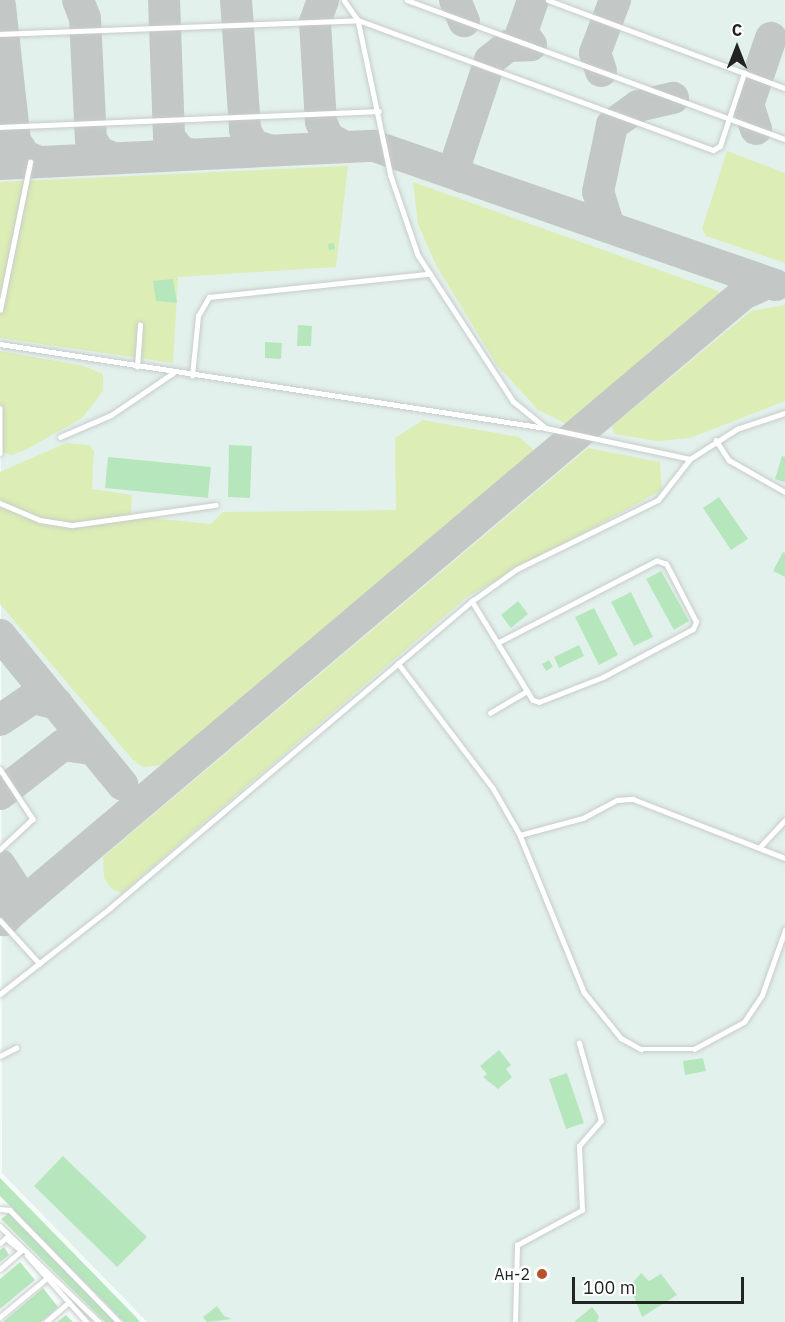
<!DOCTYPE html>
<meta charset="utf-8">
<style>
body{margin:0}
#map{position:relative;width:785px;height:1322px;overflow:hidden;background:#f5fbf9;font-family:"IBM Plex Sans",sans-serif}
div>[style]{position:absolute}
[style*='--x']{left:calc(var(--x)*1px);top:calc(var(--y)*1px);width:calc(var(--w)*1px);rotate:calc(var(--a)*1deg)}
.built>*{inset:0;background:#e3f1ed}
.green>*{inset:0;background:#dcedb5}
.taxiway>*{height:32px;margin:-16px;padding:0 16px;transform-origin:16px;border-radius:16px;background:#c3c8c6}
.building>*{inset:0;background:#b6e7bc}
.roads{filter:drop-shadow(0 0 2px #c7ccca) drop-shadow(0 0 2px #c7ccca)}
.service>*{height:4.5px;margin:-2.25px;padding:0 2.25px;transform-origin:2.25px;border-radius:2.25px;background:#fff}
.dots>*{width:16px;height:16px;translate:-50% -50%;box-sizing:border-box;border:3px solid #fff;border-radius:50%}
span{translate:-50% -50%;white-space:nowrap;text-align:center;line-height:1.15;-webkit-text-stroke:5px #fff;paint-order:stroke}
.poi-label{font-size:16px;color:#222423}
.right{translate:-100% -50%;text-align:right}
.north{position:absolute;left:707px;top:18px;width:60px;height:60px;-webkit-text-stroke:4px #fff;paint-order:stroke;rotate:0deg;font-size:16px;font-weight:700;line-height:24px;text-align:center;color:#222423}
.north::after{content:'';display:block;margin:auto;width:21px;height:27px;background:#222423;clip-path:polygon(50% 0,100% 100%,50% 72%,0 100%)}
.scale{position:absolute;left:572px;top:1277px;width:172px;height:27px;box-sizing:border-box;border:3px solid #222423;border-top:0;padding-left:8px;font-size:18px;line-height:21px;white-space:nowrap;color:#222423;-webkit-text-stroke:4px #fff;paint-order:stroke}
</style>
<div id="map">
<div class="built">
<i style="clip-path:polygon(0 0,785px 0,785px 1322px,147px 1322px,2px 1173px)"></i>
</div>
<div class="green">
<i style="clip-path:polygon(727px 151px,785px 173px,785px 263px,706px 236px,702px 229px)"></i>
<i style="clip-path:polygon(348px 166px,336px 267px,178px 277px,173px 363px,0 338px,0 182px)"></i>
<i style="clip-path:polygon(413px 182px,718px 291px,720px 297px,571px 426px,538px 410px,497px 365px,436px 265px,418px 224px)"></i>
<i style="clip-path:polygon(785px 305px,785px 401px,690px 438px,657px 441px,614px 434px,612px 426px,751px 311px)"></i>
<i style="clip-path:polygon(0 351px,84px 366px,103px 374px,103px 391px,82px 418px,29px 448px,12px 455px,0 452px)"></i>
<i style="clip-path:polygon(423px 420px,519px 437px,537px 453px,164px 765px,143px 767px,134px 761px,0 604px,0 472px,18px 464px,66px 443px,89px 445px,94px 451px,92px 489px,132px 495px,131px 516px,211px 524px,223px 512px,396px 510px,395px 438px)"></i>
<i style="clip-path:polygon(588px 448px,660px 462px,662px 490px,468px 596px,122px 893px,112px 889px,104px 878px,103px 857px)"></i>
</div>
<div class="taxiway">
<i style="--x:78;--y:0;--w:19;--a:69"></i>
<i style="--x:85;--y:18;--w:121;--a:87.2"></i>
<i style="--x:91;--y:139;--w:15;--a:58"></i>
<i style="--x:99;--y:152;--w:15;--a:23"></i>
<i style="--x:164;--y:0;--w:137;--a:87.9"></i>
<i style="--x:169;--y:137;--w:19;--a:51"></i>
<i style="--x:181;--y:152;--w:9;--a:13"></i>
<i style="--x:236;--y:0;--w:130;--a:86"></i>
<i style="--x:245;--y:130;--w:17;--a:62"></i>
<i style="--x:253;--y:145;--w:17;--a:17"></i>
<i style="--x:323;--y:0;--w:23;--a:110"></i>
<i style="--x:315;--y:22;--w:100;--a:86.6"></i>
<i style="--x:321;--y:122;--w:17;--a:66"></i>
<i style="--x:328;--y:138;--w:17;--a:28"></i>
<i style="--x:455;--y:0;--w:23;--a:67"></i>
<i style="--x:0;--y:6;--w:136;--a:83.7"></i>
<i style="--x:15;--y:141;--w:18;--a:56"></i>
<i style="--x:25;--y:156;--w:15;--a:23"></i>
<i style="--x:531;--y:45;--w:16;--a:-125"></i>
<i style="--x:522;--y:32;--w:34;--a:-71"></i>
<i style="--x:601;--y:71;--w:19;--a:-108"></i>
<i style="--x:595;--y:53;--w:57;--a:-69.3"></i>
<i style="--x:756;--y:129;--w:25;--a:-108"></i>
<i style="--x:748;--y:105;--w:71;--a:-71.1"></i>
<i style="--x:0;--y:164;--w:374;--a:-2.8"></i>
<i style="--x:374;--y:146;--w:425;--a:19.1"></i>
<i style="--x:462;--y:177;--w:15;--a:-113"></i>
<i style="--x:456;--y:163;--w:108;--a:-71.7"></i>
<i style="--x:490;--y:60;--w:23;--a:-38"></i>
<i style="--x:508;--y:46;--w:23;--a:-2"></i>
<i style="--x:609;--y:227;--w:37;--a:-107"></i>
<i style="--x:598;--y:192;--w:68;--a:-78.2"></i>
<i style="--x:612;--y:125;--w:32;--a:-36"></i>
<i style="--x:638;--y:106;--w:36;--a:-13"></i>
<i style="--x:0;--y:635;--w:193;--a:50.7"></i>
<i style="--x:0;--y:720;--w:40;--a:-34"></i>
<i style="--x:33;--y:698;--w:25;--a:14"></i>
<i style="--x:0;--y:794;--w:80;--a:-37.9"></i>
<i style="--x:63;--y:745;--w:30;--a:8"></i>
<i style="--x:0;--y:865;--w:31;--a:57"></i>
<i style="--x:17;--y:891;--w:20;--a:101"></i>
<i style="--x:13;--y:911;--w:13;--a:135"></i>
<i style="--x:13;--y:911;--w:956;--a:-40.2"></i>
<i style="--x:743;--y:294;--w:27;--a:-24"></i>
</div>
<div class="building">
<i style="clip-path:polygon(334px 243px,335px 249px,329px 250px,328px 244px)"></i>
<i style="clip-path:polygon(173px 279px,177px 303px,156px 301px,153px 281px)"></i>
<i style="clip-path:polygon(298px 325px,312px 326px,311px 346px,297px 346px)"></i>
<i style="clip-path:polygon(265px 342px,282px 343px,281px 359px,265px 358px)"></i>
<i style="clip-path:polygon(229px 445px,252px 446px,250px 498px,228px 497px)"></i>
<i style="clip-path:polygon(782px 456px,785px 457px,785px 482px,775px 479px)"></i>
<i style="clip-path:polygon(108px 457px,211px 467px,208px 498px,105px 488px)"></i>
<i style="clip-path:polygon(719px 497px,748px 539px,731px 550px,703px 508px)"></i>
<i style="clip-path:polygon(783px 552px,785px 553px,785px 577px,773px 571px)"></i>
<i style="clip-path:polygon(661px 571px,689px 621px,674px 630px,646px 579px)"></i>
<i style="clip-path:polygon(631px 592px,653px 637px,634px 646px,611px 602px)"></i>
<i style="clip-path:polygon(518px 601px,528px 614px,511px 628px,501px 615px)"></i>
<i style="clip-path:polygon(594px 608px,618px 655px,599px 665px,575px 617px)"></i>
<i style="clip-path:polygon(579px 645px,584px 656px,559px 668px,554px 657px)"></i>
<i style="clip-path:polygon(549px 660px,553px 667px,546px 671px,542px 664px)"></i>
<i style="clip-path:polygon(499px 1050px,511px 1065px,506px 1069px,512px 1077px,498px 1089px,483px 1077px,487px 1074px,480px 1066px)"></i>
<i style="clip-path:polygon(703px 1058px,706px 1071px,685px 1075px,683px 1061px)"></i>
<i style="clip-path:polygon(567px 1073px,584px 1123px,566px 1129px,549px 1079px)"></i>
<i style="clip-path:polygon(63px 1156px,147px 1237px,117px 1267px,34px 1186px)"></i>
<i style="clip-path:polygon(0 1178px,135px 1316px,140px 1322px,124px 1322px,0 1196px)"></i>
<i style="clip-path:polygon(9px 1213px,92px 1293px,115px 1322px,105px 1322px,1px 1219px)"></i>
<i style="clip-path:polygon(4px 1247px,9px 1255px,0 1262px,0 1250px)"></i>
<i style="clip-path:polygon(20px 1262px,35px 1280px,0 1309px,0 1279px)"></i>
<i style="clip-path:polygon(641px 1273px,649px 1281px,661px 1274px,677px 1295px,642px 1317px,630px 1286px)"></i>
<i style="clip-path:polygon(43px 1288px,58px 1307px,41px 1322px,3px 1322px)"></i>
<i style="clip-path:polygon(217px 1306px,224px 1316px,232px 1319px,207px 1322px,203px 1317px)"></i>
<i style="clip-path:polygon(592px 1307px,599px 1316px,597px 1322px,574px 1322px)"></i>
<i style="clip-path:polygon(66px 1315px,73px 1322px,57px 1322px)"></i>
</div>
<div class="roads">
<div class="service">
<i style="--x:344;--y:0;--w:24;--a:55"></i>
<i style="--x:358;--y:20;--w:159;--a:78.1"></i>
<i style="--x:391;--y:176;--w:83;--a:71.1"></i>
<i style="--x:418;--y:255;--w:174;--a:56.9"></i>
<i style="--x:513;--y:401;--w:43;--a:39.3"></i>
<i style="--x:546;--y:428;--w:147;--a:12.1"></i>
<i style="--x:690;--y:459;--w:56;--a:-32.6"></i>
<i style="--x:737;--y:429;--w:51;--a:-18.4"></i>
<i style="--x:407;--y:0;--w:403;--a:20.2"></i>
<i style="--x:548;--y:0;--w:253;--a:20.4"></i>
<i style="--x:0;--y:34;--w:358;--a:-2.2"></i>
<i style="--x:358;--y:20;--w:378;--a:20.1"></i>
<i style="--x:713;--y:150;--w:8;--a:-30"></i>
<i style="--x:720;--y:146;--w:77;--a:-71.8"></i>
<i style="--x:0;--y:127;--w:379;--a:-2.4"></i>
<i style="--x:0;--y:310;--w:151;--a:-78.5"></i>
<i style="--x:0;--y:344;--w:552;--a:8.75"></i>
<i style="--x:137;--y:367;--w:42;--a:-85.9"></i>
<i style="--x:192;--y:376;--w:60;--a:-84.3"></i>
<i style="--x:198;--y:316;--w:22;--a:-60"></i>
<i style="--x:209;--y:297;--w:221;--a:-6"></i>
<i style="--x:0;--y:408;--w:45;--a:90"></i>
<i style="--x:60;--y:437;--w:56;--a:-23.3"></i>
<i style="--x:111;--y:415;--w:75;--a:-34.1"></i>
<i style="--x:716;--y:440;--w:24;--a:57"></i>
<i style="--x:729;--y:460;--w:64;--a:29.7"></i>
<i style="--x:0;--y:503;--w:43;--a:23"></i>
<i style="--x:40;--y:520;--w:33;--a:9"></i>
<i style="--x:73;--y:525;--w:144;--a:-8"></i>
<i style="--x:472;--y:601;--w:116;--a:58.4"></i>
<i style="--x:533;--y:700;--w:6;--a:18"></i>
<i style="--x:539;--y:702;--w:69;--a:-21.3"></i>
<i style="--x:603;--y:677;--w:102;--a:-28.1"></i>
<i style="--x:693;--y:629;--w:8;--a:-67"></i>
<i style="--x:696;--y:622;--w:65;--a:-117.3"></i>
<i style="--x:666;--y:564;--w:9;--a:-162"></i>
<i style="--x:657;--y:561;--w:177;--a:152.7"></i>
<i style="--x:398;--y:663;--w:157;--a:52.8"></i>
<i style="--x:493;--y:788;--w:54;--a:60.1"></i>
<i style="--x:520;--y:835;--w:65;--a:-15.1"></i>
<i style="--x:583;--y:818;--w:38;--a:-28"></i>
<i style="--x:617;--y:800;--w:16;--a:-4"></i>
<i style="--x:633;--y:799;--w:163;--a:21.2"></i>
<i style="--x:490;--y:713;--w:43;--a:-30.7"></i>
<i style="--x:0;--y:769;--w:60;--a:56.6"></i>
<i style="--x:33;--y:819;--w:45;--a:136.8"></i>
<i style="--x:520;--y:835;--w:170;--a:67.8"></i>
<i style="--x:584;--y:992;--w:59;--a:51.2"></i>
<i style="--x:621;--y:1038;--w:23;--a:29"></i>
<i style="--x:641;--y:1049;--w:53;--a:0"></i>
<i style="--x:694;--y:1049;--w:57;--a:-28.4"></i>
<i style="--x:744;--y:1022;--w:32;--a:-56"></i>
<i style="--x:762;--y:995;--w:69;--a:-70.5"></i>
<i style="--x:759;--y:848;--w:38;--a:-47"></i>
<i style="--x:0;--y:920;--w:59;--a:47.7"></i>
<i style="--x:0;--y:994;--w:140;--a:-38"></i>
<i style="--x:110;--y:908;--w:475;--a:-40.3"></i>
<i style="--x:472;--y:601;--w:55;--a:-35.4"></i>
<i style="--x:517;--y:569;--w:157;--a:-26.1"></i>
<i style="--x:658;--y:500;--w:52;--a:-52"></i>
<i style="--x:0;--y:1056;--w:18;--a:-27"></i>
<i style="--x:0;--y:1209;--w:10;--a:6"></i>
<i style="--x:10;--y:1210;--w:156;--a:45.8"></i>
<i style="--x:0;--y:1226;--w:138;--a:44.1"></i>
<i style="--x:0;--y:1243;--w:8;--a:-40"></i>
<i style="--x:6;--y:1238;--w:19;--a:39"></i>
<i style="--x:27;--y:1255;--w:90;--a:48.2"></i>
<i style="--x:0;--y:1269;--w:29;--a:-41"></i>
<i style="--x:0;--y:1317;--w:61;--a:-39.7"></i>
<i style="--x:46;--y:1322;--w:30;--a:-41"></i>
<i style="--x:515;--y:1322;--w:77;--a:-88.5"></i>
<i style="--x:517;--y:1245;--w:74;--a:-28.3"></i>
<i style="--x:582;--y:1210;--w:64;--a:-92.7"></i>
<i style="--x:579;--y:1146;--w:33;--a:-49"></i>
<i style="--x:601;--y:1121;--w:81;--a:-105.8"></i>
</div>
</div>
<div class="dots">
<i style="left:542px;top:1274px;background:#b85227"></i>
</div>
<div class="poi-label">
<span class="right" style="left:530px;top:1274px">Ан-2</span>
</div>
<div class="north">С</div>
<div class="scale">100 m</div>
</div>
